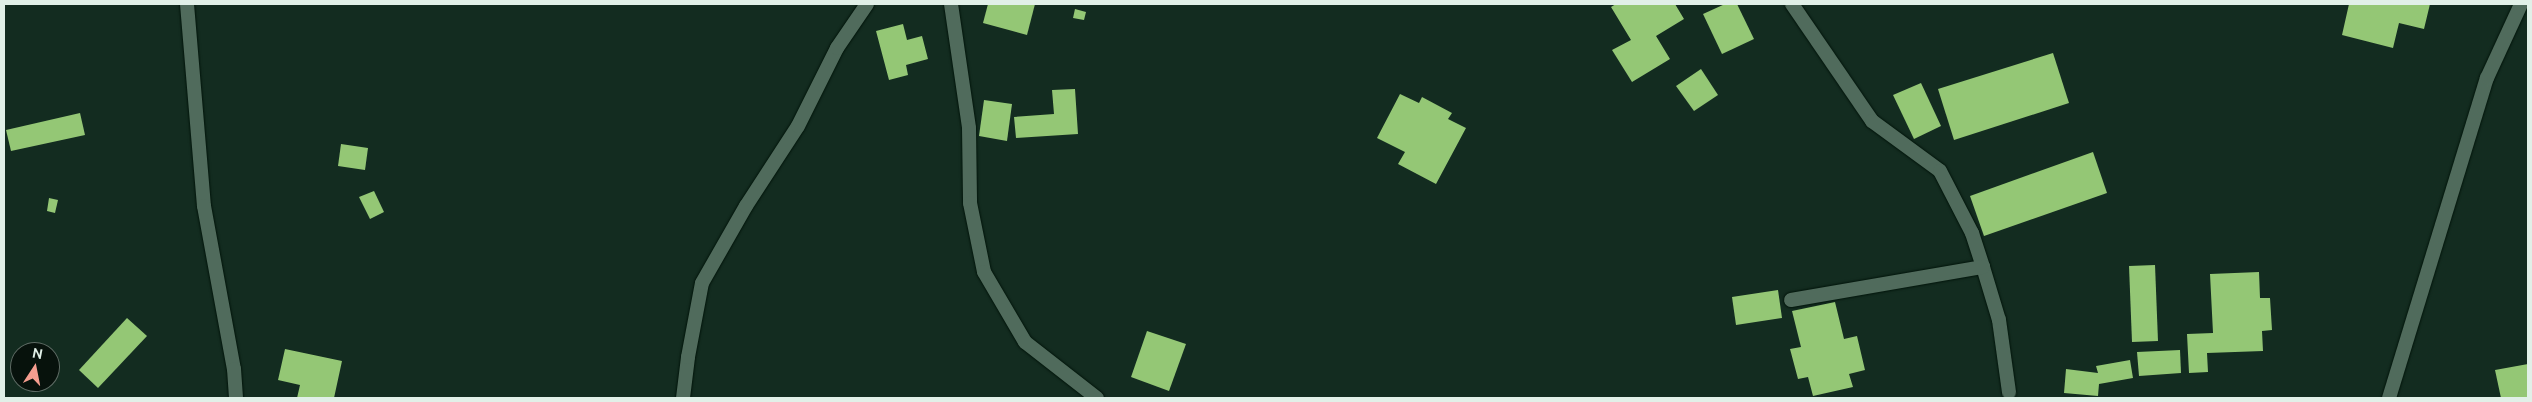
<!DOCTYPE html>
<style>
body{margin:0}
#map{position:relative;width:2532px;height:402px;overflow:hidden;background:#132c20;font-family:Ubuntu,sans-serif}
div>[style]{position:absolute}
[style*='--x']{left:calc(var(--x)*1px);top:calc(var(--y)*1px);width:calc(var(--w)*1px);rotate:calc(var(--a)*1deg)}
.building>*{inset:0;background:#94c775}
.roads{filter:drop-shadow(0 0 1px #00140a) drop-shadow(0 0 1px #00140a)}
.minor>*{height:14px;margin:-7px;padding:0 7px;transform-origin:7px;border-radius:7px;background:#506b5c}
span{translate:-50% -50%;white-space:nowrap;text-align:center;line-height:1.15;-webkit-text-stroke:5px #07120c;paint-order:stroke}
.frame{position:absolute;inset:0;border:5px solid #e1f0e8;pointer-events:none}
.north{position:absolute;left:10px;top:342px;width:50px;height:50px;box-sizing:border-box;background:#07120c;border:1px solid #5e6b64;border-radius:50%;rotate:11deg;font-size:14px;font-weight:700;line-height:20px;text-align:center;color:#e1f0e8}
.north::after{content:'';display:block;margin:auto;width:18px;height:22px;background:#f59d8f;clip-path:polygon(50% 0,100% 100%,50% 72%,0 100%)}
</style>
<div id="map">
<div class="building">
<i style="clip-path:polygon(988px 4px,1035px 4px,1027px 35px,983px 23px)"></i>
<i style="clip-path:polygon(1616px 4px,1675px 4px,1684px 19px,1656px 36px,1670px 59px,1632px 82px,1612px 50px,1631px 40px,1611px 7px)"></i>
<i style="clip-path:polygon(1725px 4px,1737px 4px,1754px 39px,1722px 54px,1703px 14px)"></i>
<i style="clip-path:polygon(2349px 4px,2430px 4px,2424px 29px,2399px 23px,2393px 48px,2342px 35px)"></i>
<i style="clip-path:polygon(1075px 9px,1086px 12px,1084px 20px,1073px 18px)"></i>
<i style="clip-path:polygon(903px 24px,907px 40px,922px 36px,928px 59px,906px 65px,908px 75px,889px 80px,876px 31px)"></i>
<i style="clip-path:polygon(2053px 53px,2069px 103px,1954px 140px,1938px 89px)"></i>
<i style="clip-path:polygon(1701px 69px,1718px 95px,1694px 111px,1676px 86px)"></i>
<i style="clip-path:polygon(1921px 83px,1941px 126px,1914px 139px,1893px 95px)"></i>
<i style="clip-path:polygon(1075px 89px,1078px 134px,1016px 138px,1014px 117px,1054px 114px,1052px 90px)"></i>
<i style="clip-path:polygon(1400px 94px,1419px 103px,1422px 97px,1452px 113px,1448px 119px,1466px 128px,1436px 184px,1398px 164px,1405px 152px,1377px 138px)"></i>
<i style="clip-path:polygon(984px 100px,1012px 104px,1007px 141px,979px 136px)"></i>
<i style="clip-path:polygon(80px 113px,85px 135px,11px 151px,6px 130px)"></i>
<i style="clip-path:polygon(341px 144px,368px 148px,365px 170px,338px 166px)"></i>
<i style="clip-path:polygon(2093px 152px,2107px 193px,1984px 236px,1970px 196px)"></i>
<i style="clip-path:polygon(374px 191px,384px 212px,370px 219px,359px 197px)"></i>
<i style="clip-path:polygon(49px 198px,58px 200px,55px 213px,47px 211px)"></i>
<i style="clip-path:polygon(2155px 265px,2158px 341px,2132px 342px,2129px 266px)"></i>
<i style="clip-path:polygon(2259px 272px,2260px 298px,2270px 298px,2272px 330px,2262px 331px,2263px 351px,2207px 353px,2208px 372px,2189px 373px,2187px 334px,2213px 333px,2210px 274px)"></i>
<i style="clip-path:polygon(1778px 290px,1782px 318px,1736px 325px,1732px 297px)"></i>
<i style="clip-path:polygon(1835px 302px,1844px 339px,1857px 336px,1865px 370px,1849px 374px,1853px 387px,1813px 396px,1808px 377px,1798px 379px,1790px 349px,1801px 347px,1792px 311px)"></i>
<i style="clip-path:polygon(127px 318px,147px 336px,98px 388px,79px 370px)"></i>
<i style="clip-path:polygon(1147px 331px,1186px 344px,1169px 391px,1131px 377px)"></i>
<i style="clip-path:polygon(285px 349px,342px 361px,334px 398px,297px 398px,300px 385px,278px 380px)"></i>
<i style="clip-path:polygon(2180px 350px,2181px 373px,2139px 376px,2137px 352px)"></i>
<i style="clip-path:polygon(2130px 360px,2133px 378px,2099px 384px,2098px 396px,2064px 393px,2066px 369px,2098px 373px,2096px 366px)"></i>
<i style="clip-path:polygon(2528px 364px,2528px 398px,2501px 398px,2495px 370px)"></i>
</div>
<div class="roads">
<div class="minor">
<i style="--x:187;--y:4;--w:203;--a:85.2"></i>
<i style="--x:204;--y:206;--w:166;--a:79.6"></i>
<i style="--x:234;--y:369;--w:29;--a:86"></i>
<i style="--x:951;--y:4;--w:125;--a:81.7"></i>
<i style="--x:969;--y:128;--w:75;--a:89.2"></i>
<i style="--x:970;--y:203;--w:70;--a:78.5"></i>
<i style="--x:984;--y:272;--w:81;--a:59.6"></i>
<i style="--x:1025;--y:342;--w:91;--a:37.9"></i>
<i style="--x:1792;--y:4;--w:142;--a:55.6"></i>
<i style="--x:1872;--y:121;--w:84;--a:36.3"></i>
<i style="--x:1940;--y:171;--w:70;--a:62.7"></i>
<i style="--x:1972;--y:233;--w:36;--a:72"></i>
<i style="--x:1983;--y:267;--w:55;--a:73.2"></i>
<i style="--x:1999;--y:320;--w:73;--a:82.1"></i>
<i style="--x:1791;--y:300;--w:195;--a:-9.8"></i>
<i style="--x:683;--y:398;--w:41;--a:-83"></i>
<i style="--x:688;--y:357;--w:75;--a:-79.3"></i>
<i style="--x:702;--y:283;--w:89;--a:-60.3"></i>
<i style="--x:746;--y:206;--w:95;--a:-57"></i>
<i style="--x:798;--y:126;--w:87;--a:-63.4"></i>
<i style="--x:837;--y:48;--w:53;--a:-55.7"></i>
<i style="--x:2389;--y:398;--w:335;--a:-73"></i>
<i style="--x:2487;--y:78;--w:81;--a:-65.3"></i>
</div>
</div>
<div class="frame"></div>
<div class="north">N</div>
</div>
